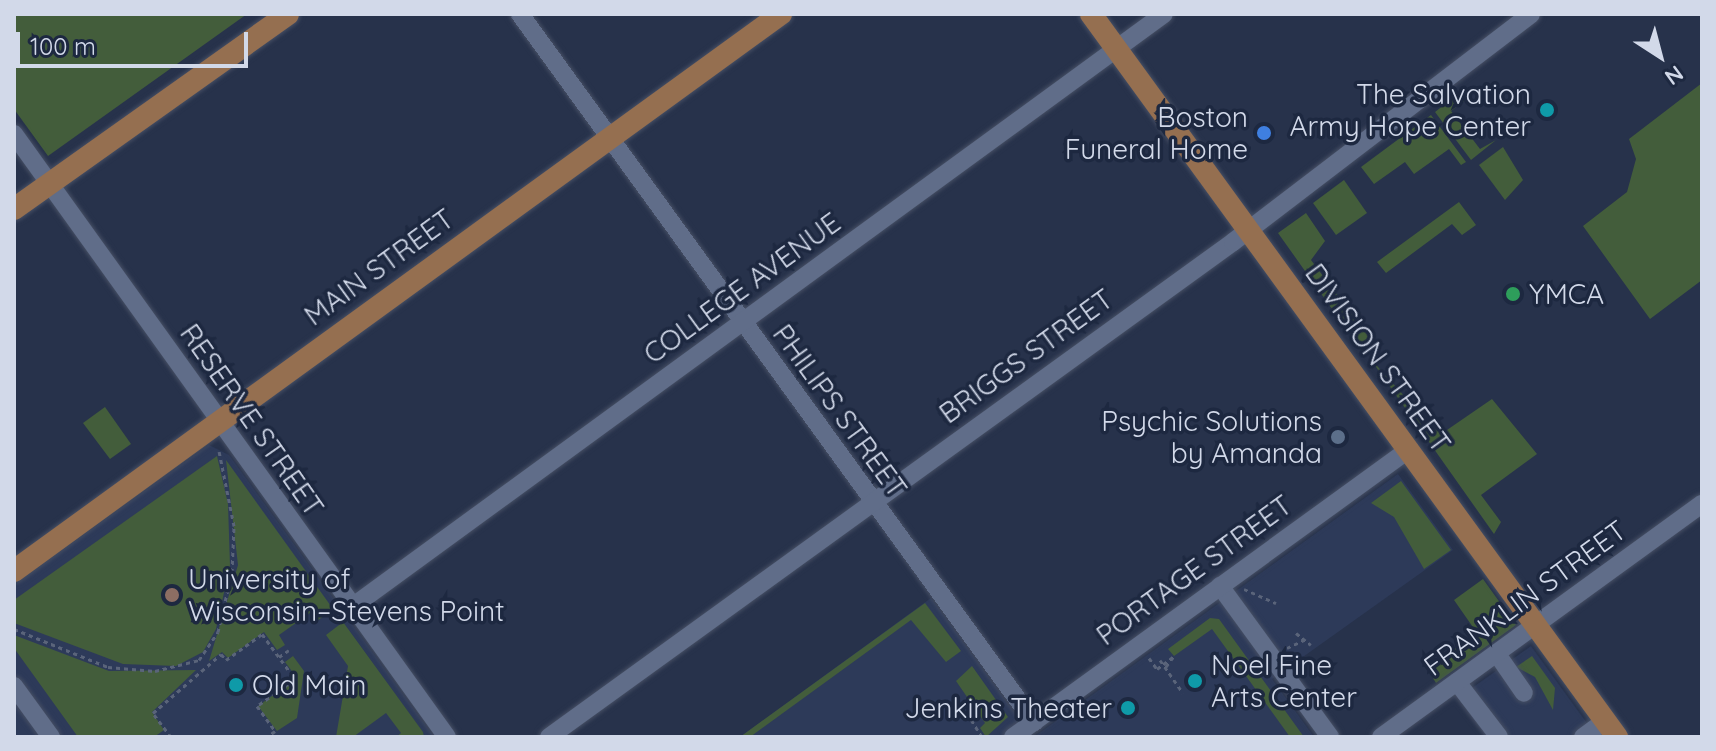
<!DOCTYPE html>
<meta charset="utf-8">
<style>
body{margin:0}
#map{position:relative;width:1716px;height:751px;overflow:hidden;background:#27324b;font-family:Quicksand,sans-serif}
div>[style]{position:absolute}
[style*='--x']{left:calc(var(--x)*1px);top:calc(var(--y)*1px);width:calc(var(--w)*1px);rotate:calc(var(--a)*1deg)}
.built>*{inset:0;background:#2d3a59}
.green>*{inset:0;background:#435d3b}
.path>*{height:3px;margin-top:-1.5px;transform-origin:0;background:repeating-linear-gradient(90deg,#5a647a 0 4px,transparent 0 8px)}
.roads{filter:drop-shadow(0 0 2px #464f64) drop-shadow(0 0 2px #464f64)}
.minor>*{height:18px;margin:-9px;padding:0 9px;transform-origin:9px;border-radius:9px;background:#606d89}
.major>*{height:22px;margin:-11px;padding:0 11px;transform-origin:11px;border-radius:11px;background:#956f50}
.path-bridge>*{height:3px;margin-top:-1.5px;transform-origin:0;background:repeating-linear-gradient(90deg,#5a647a 0 4px,transparent 0 8px)}
.dots>*{width:22px;height:22px;translate:-50% -50%;box-sizing:border-box;border:4px solid #1d2840;border-radius:50%}
span{translate:-50% -50%;white-space:nowrap;text-align:center;line-height:1.15;-webkit-text-stroke:7px #1d2840;paint-order:stroke}
.poi-label{font-size:28px;color:#d2d9e9}
.right{translate:-100% -50%;text-align:right}
.left{translate:0 -50%;text-align:left}
.street-label{font-size:28px;color:#d2d9e9}
.frame{position:absolute;inset:0;border:16px solid #d2d9e9;pointer-events:none}
.north{position:absolute;left:1620px;top:16px;width:80px;height:80px;-webkit-text-stroke:6px #1d2840;paint-order:stroke;rotate:144deg;font-size:22px;font-weight:700;line-height:32px;text-align:center;color:#d2d9e9}
.north::after{content:'';display:block;margin:auto;width:28px;height:36px;background:#d2d9e9;clip-path:polygon(50% 0,100% 100%,50% 72%,0 100%)}
.scale{position:absolute;left:16px;top:32px;width:232px;height:36px;box-sizing:border-box;border:4px solid #d2d9e9;border-top:0;padding-left:10px;font-size:24px;line-height:28px;white-space:nowrap;color:#d2d9e9;-webkit-text-stroke:6px #1d2840;paint-order:stroke}
</style>
<div id="map">
<div class="built">
<i style="clip-path:polygon(209px 445px,229px 455px,434px 737px,14px 737px,14px 585px)"></i>
<i style="clip-path:polygon(1398px 474px,1453px 550px,1272px 679px,1314px 737px,1034px 737px)"></i>
<i style="clip-path:polygon(931px 598px,1032px 737px,740px 737px)"></i>
<i style="clip-path:polygon(1531px 646px,1597px 737px,1486px 737px,1458px 698px)"></i>
</div>
<div class="green">
<i style="clip-path:polygon(14px 14px,247px 14px,48px 156px,14px 109px)"></i>
<i style="clip-path:polygon(1702px 83px,1702px 280px,1650px 319px,1583px 226px,1627px 192px,1636px 159px,1629px 139px)"></i>
<i style="clip-path:polygon(1458px 94px,1464px 101px,1451px 111px,1480px 149px,1496px 140px,1471px 160px,1435px 112px)"></i>
<i style="clip-path:polygon(1431px 115px,1466px 162px,1461px 165px,1449px 149px,1414px 174px,1405px 162px,1374px 184px,1361px 167px)"></i>
<i style="clip-path:polygon(1503px 147px,1523px 180px,1505px 200px,1479px 165px)"></i>
<i style="clip-path:polygon(1344px 180px,1367px 213px,1336px 235px,1313px 203px)"></i>
<i style="clip-path:polygon(1459px 202px,1476px 225px,1462px 235px,1452px 224px,1386px 273px,1377px 262px)"></i>
<i style="clip-path:polygon(1306px 213px,1325px 241px,1311px 260px,1375px 345px,1364px 354px,1278px 233px)"></i>
<i style="clip-path:polygon(1369px 357px,1434px 429px,1444px 432px,1492px 399px,1537px 454px,1481px 495px,1501px 522px,1494px 534px)"></i>
<i style="clip-path:polygon(105px 407px,131px 444px,110px 459px,83px 423px)"></i>
<i style="clip-path:polygon(217px 456px,228px 504px,230px 565px,216px 629px,203px 652px,176px 666px,123px 664px,14px 623px,14px 600px)"></i>
<i style="clip-path:polygon(226px 460px,333px 609px,317px 621px,310px 613px,279px 635px,285px 645px,277px 650px,264px 632px,228px 658px,222px 652px,209px 661px,238px 565px)"></i>
<i style="clip-path:polygon(1401px 481px,1451px 550px,1424px 569px,1394px 517px,1371px 503px)"></i>
<i style="clip-path:polygon(1483px 579px,1516px 625px,1436px 683px,1427px 669px,1477px 633px,1454px 600px)"></i>
<i style="clip-path:polygon(925px 603px,961px 651px,946px 662px,911px 620px,750px 737px,740px 737px)"></i>
<i style="clip-path:polygon(1210px 618px,1219px 619px,1304px 737px,1290px 737px,1212px 629px,1174px 656px,1168px 649px)"></i>
<i style="clip-path:polygon(343px 622px,423px 732px,424px 737px,396px 737px,401px 733px,386px 713px,353px 737px,336px 737px,348px 666px,326px 635px)"></i>
<i style="clip-path:polygon(14px 635px,109px 671px,196px 670px,152px 712px,164px 730px,154px 737px,78px 737px,14px 648px)"></i>
<i style="clip-path:polygon(293px 656px,304px 671px,297px 718px,277px 731px,258px 706px,297px 678px,285px 662px)"></i>
<i style="clip-path:polygon(1532px 656px,1555px 688px,1553px 710px,1535px 677px,1516px 667px)"></i>
<i style="clip-path:polygon(972px 666px,1008px 717px,986px 737px,980px 728px,985px 723px,956px 681px)"></i>
</div>
<div class="path">
<i style="--x:1244;--y:589;--w:35;--a:24"></i>
<i style="--x:14;--y:629;--w:101;--a:22"></i>
<i style="--x:108;--y:667;--w:47;--a:4.9"></i>
<i style="--x:155;--y:671;--w:45;--a:-14"></i>
<i style="--x:199;--y:660;--w:34;--a:-56"></i>
<i style="--x:218;--y:632;--w:62;--a:-76.9"></i>
<i style="--x:232;--y:572;--w:46;--a:-87.5"></i>
<i style="--x:234;--y:526;--w:76;--a:-101.3"></i>
<i style="--x:1296;--y:633;--w:19;--a:39"></i>
<i style="--x:1287;--y:648;--w:19;--a:-25"></i>
<i style="--x:279;--y:657;--w:12;--a:-35"></i>
<i style="--x:1149;--y:658;--w:14;--a:54"></i>
<i style="--x:1157;--y:669;--w:20;--a:-37"></i>
<i style="--x:1173;--y:657;--w:14;--a:126"></i>
<i style="--x:967;--y:713;--w:28;--a:58"></i>
<i style="--x:171;--y:737;--w:30;--a:-127"></i>
<i style="--x:153;--y:713;--w:90;--a:-40.9"></i>
<i style="--x:221;--y:654;--w:8;--a:50"></i>
<i style="--x:226;--y:660;--w:44;--a:-35.8"></i>
<i style="--x:262;--y:634;--w:56;--a:53.7"></i>
<i style="--x:295;--y:679;--w:47;--a:144.6"></i>
<i style="--x:257;--y:706;--w:31;--a:54"></i>
<i style="--x:275;--y:731;--w:10;--a:143"></i>
<i style="--x:215;--y:737;--w:9;--a:0"></i>
</div>
<div class="roads">
<div class="minor">
<i style="--x:520;--y:14;--w:875;--a:54.02"></i>
<i style="--x:14;--y:134;--w:742;--a:54.32"></i>
<i style="--x:1220;--y:586;--w:187;--a:53.9"></i>
<i style="--x:352;--y:607;--w:1005;--a:-36.14"></i>
<i style="--x:1497;--y:654;--w:47;--a:55.3"></i>
<i style="--x:1457;--y:682;--w:69;--a:52.6"></i>
<i style="--x:14;--y:686;--w:63;--a:54"></i>
<i style="--x:549;--y:737;--w:844;--a:-35.89"></i>
<i style="--x:1233;--y:242;--w:375;--a:-37.4"></i>
<i style="--x:1013;--y:737;--w:490;--a:-36"></i>
<i style="--x:1381;--y:737;--w:397;--a:-36"></i>
<i style="--x:1583;--y:737;--w:27;--a:-36"></i>
</div>
<div class="major">
<i style="--x:1091;--y:14;--w:894;--a:53.96"></i>
<i style="--x:14;--y:209;--w:336;--a:-35.4"></i>
<i style="--x:14;--y:571;--w:948;--a:-35.99"></i>
</div>
</div>
<div class="path-bridge">
<i style="--x:1160;--y:660;--w:40;--a:55.1"></i>
</div>
<div class="dots">
<i style="left:1547px;top:110px;background:#0f9aa8"></i>
<i style="left:1264px;top:133px;background:#3f7fe0"></i>
<i style="left:1513px;top:294px;background:#2e9e5b"></i>
<i style="left:1338px;top:437px;background:#5c6f8a"></i>
<i style="left:172px;top:595px;background:#8d6e63"></i>
<i style="left:1195px;top:681px;background:#0f9aa8"></i>
<i style="left:236px;top:685px;background:#0f9aa8"></i>
<i style="left:1128px;top:708px;background:#0f9aa8"></i>
</div>
<div class="poi-label">
<span class="right" style="left:1531px;top:110px">The Salvation<br>Army Hope Center</span>
<span class="right" style="left:1248px;top:133px">Boston<br>Funeral Home</span>
<span class="left" style="left:1529px;top:294px">YMCA</span>
<span class="right" style="left:1322px;top:437px">Psychic Solutions<br>by Amanda</span>
<span class="left" style="left:188px;top:595px">University of<br>Wisconsin–Stevens Point</span>
<span class="left" style="left:1211px;top:681px">Noel Fine<br>Arts Center</span>
<span class="left" style="left:252px;top:685px">Old Main</span>
<span class="right" style="left:1112px;top:708px">Jenkins Theater</span>
</div>
<div class="street-label">
<span style="left:379px;top:267px;rotate:-36deg">MAIN STREET</span>
<span style="left:742px;top:288px;rotate:-36deg">COLLEGE AVENUE</span>
<span style="left:1026px;top:356px;rotate:-36deg">BRIGGS STREET</span>
<span style="left:1378px;top:358px;rotate:54deg">DIVISION STREET</span>
<span style="left:840px;top:411px;rotate:54deg">PHILIPS STREET</span>
<span style="left:252px;top:420px;rotate:55deg">RESERVE STREET</span>
<span style="left:1194px;top:570px;rotate:-36deg">PORTAGE STREET</span>
<span style="left:1525px;top:598px;rotate:-36deg">FRANKLIN STREET</span>
</div>
<div class="frame"></div>
<div class="north">N</div>
<div class="scale">100 m</div>
</div>
